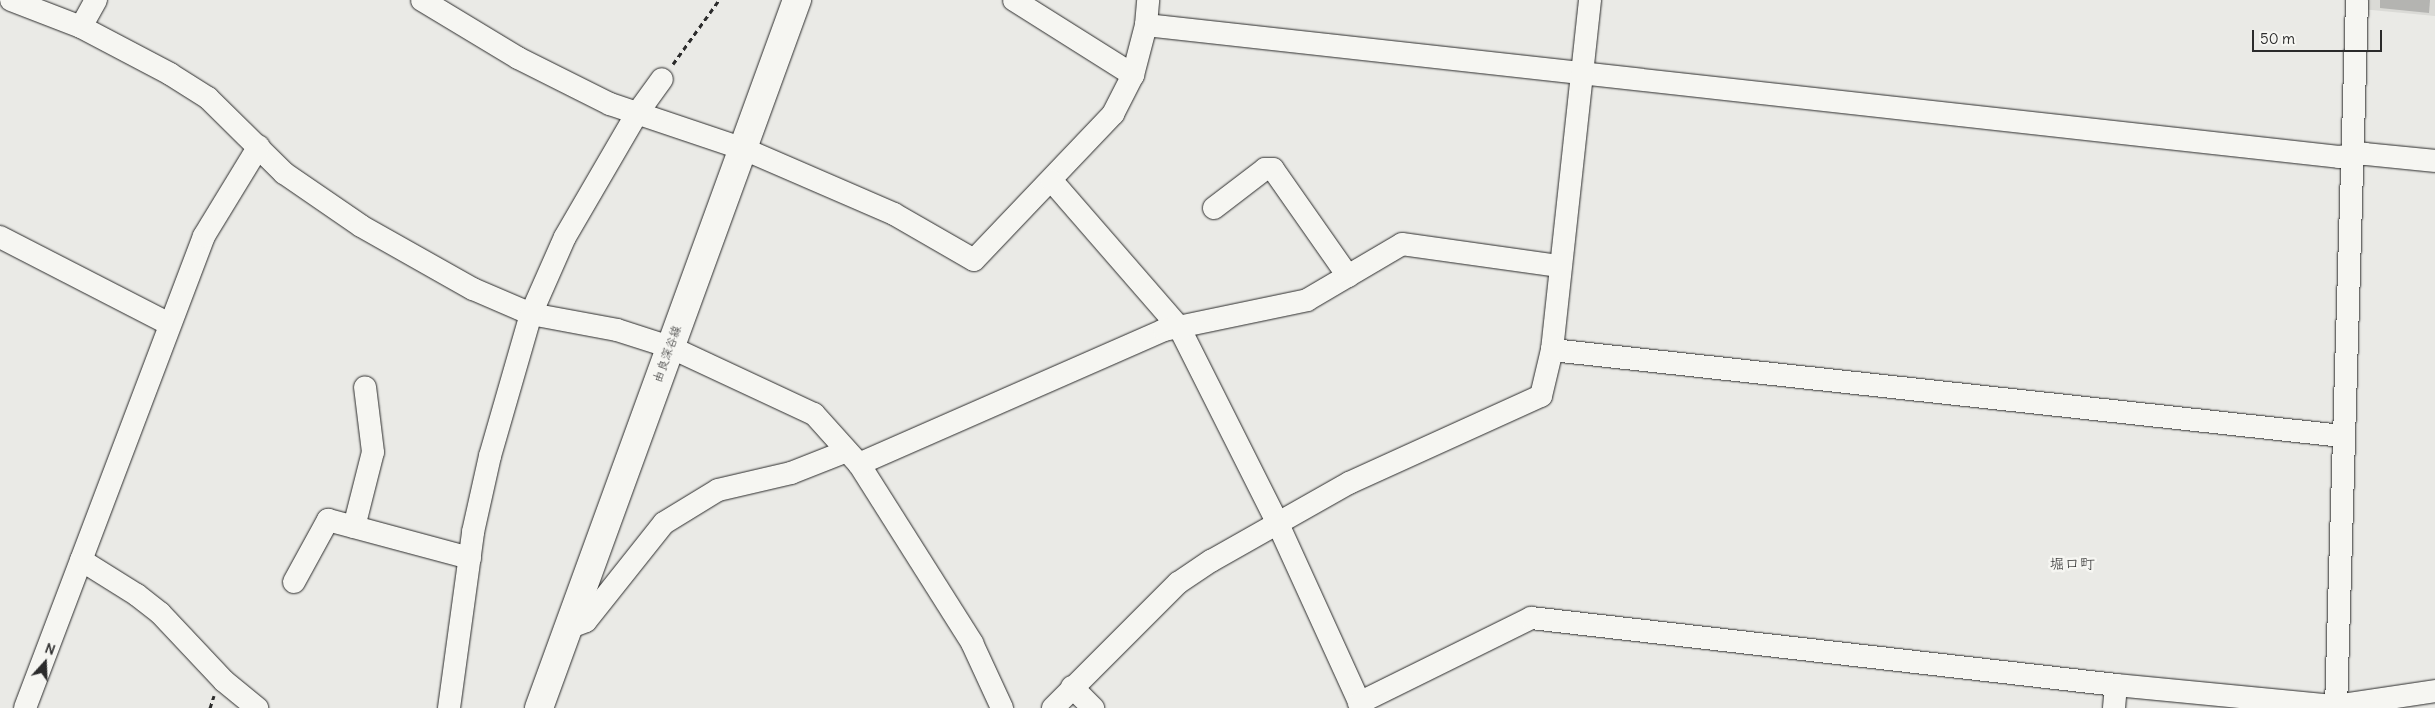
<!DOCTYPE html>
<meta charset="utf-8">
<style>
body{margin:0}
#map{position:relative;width:2435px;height:708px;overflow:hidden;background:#eaeae6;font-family:Delius,"Klee One",sans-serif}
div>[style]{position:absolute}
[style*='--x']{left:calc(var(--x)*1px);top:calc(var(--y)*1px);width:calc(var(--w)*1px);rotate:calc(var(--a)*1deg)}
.built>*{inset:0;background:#dadad6}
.building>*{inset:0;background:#b4b4b1}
.path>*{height:3px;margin-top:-1.5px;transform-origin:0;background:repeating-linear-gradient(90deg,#2b2b2b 0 5px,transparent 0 9px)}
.roads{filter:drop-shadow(0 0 1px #2b2b2b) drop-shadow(0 0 1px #2b2b2b)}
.minor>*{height:22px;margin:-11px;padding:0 11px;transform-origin:11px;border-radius:11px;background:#f6f6f2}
.major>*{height:28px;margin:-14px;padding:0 14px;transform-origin:14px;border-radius:14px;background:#f6f6f2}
span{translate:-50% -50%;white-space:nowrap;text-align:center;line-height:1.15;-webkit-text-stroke:5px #f6f6f2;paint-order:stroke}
.street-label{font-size:12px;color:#2b2b2b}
.quarter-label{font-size:15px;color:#2b2b2b}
.north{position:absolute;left:20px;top:638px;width:50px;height:50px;-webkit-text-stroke:4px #f6f6f2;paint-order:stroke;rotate:20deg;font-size:14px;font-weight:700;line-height:20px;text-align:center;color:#2b2b2b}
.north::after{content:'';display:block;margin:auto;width:18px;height:22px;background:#2b2b2b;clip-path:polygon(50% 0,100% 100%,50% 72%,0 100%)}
.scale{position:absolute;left:2252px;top:30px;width:130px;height:22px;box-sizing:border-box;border:2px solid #2b2b2b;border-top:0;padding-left:6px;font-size:15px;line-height:18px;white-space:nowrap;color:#2b2b2b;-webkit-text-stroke:4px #f6f6f2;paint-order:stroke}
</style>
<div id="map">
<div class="built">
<i style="clip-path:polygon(2361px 0,2435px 0,2435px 16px,2361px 9px)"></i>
</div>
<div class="building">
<i style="clip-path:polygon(2380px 0,2430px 0,2429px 13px,2380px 8px)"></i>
</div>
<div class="path">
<i style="--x:673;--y:64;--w:79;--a:-54.3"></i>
<i style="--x:210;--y:708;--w:13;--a:-72"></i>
</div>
<div class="roads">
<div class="minor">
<i style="--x:11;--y:0;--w:75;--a:21.1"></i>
<i style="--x:81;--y:27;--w:101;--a:27.8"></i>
<i style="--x:170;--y:74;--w:45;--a:32.3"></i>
<i style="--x:208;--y:98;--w:107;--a:44.6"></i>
<i style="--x:284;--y:173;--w:93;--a:34.5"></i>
<i style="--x:361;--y:226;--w:129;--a:29.4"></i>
<i style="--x:473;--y:289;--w:63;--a:23.3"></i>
<i style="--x:531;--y:314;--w:87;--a:10.5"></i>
<i style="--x:617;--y:330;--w:56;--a:17.8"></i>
<i style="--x:670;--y:347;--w:159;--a:25"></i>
<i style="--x:814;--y:414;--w:67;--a:48"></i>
<i style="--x:859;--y:464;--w:212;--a:57.7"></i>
<i style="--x:972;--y:643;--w:72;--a:65.2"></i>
<i style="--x:422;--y:0;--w:112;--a:31.1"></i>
<i style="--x:518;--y:58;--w:103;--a:26.6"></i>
<i style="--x:610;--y:104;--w:141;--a:18.6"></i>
<i style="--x:744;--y:149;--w:163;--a:23.4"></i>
<i style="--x:894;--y:214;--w:92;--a:29.9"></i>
<i style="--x:974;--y:260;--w:202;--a:-46.4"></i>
<i style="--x:1113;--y:114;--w:44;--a:-62.9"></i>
<i style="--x:1133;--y:75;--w:52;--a:-75.4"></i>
<i style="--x:1146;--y:25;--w:25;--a:-85"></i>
<i style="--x:1014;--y:0;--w:141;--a:32.2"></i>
<i style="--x:1146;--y:25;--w:1200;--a:6.31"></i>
<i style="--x:2339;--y:157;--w:26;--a:-7"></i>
<i style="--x:2365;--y:154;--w:70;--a:5.7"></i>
<i style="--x:81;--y:27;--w:31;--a:-61"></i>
<i style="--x:1052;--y:181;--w:194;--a:49"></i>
<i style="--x:1179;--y:327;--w:220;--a:63.3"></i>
<i style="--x:1278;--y:524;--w:202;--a:65.5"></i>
<i style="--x:1214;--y:208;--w:64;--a:-37.4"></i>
<i style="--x:1265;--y:169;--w:8;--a:0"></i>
<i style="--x:1273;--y:169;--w:131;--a:55"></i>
<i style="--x:0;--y:237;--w:190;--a:27.2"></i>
<i style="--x:1552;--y:350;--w:796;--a:6.21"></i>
<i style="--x:859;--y:464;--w:333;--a:-23.7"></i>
<i style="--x:1164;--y:330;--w:146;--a:-11.8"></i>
<i style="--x:1307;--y:300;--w:110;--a:-30.5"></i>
<i style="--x:1402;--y:244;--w:159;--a:8"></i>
<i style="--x:354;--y:527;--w:77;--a:-75.8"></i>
<i style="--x:373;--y:452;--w:65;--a:-97"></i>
<i style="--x:81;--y:560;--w:66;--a:32"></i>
<i style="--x:137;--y:595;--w:29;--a:38"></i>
<i style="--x:160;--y:613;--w:93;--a:46.7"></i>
<i style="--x:224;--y:681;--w:43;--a:39.3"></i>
<i style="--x:294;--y:582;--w:71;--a:-61.3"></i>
<i style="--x:328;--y:520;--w:147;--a:15"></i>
<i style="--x:568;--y:628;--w:19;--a:-21"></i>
<i style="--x:586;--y:621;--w:125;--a:-51.5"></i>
<i style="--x:664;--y:523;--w:63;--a:-31.4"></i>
<i style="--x:718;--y:490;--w:75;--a:-13.1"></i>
<i style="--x:791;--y:473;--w:60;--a:-21.4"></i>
<i style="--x:1072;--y:687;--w:30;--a:45"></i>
<i style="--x:1359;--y:703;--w:192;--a:-26.3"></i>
<i style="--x:1531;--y:618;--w:589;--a:6.53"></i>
<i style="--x:2116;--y:685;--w:221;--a:5.5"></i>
<i style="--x:2336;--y:706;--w:100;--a:-8.6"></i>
<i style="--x:25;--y:708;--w:505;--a:-69.23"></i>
<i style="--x:204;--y:236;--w:105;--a:-58.6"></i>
<i style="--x:449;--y:708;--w:178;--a:-82.2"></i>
<i style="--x:473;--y:532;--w:78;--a:-77.4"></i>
<i style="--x:490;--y:456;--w:148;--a:-73.9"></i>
<i style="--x:531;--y:314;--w:84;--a:-66.2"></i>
<i style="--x:565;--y:237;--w:141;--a:-59.8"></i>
<i style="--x:636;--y:115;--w:44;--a:-54.2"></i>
<i style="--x:1053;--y:708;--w:177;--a:-45"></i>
<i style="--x:1178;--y:583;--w:40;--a:-34"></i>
<i style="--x:1211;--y:561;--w:159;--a:-29.5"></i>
<i style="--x:1349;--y:483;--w:211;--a:-24.4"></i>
<i style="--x:1541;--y:396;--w:47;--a:-76.6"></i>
<i style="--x:1552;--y:350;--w:352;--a:-83.8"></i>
<i style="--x:2114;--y:708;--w:23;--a:-85"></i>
<i style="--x:2336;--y:708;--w:708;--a:-88.3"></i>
</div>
<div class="major">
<i style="--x:539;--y:708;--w:754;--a:-69.98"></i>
</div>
</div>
<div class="street-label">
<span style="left:667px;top:354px;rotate:-70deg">由良深谷線</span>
</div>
<div class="quarter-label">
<span style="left:2072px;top:564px">堀口町</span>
</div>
<div class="north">N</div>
<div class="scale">50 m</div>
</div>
